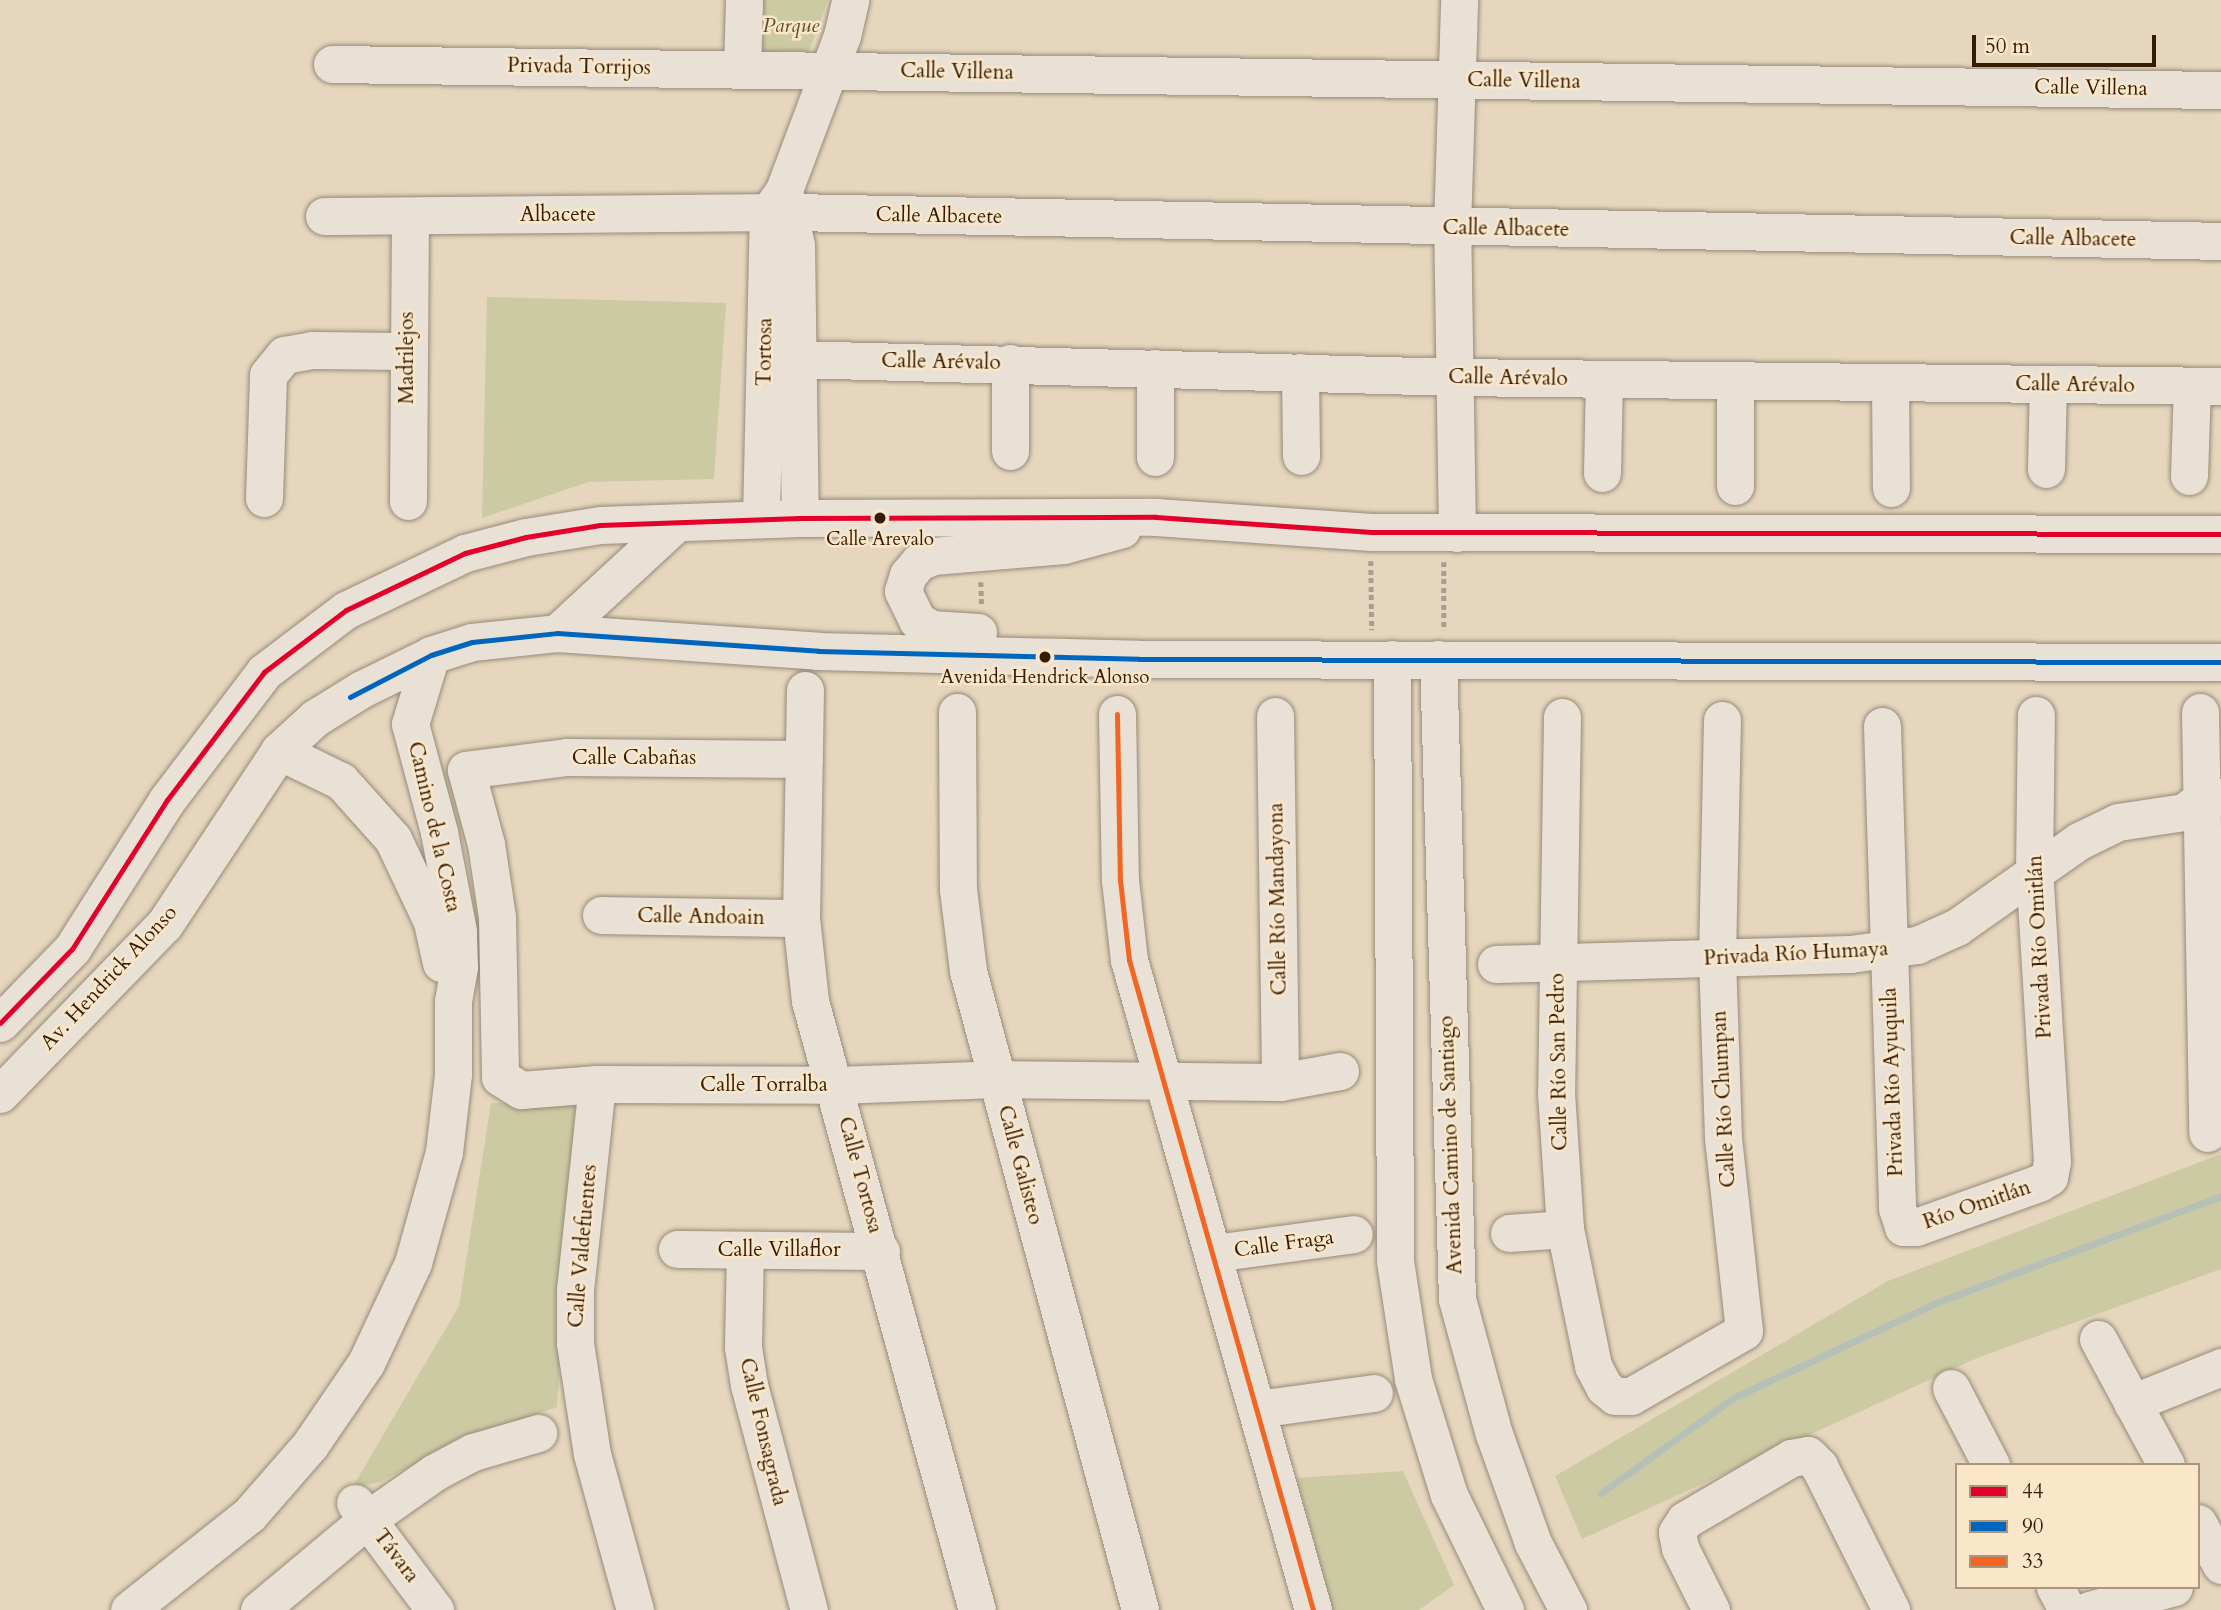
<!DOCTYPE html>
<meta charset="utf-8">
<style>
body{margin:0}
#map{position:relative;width:2221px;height:1610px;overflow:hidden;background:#e6d6bd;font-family:Cardo,serif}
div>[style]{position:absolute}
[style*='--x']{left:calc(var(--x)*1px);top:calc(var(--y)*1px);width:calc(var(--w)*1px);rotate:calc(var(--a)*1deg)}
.green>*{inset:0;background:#cccaa3}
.stream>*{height:7px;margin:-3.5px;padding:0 3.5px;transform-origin:3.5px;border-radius:3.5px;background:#b6c0b7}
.path>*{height:4.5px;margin-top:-2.25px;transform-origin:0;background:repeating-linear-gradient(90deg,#a79e92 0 5px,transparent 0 8.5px)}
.roads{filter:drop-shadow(0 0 2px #968a79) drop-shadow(0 0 2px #968a79)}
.minor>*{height:37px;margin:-18.5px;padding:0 18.5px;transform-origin:18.5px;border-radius:18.5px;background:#e9e1d5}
.bus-1>*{height:5px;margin:-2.5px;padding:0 2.5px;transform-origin:2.5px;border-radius:2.5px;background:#e4002b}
.bus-2>*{height:5px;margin:-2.5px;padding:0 2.5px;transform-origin:2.5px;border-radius:2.5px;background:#0065bd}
.bus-3>*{height:5px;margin:-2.5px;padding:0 2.5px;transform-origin:2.5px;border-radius:2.5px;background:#f26522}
.dots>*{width:19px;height:19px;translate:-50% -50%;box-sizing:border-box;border:4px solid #fae6c9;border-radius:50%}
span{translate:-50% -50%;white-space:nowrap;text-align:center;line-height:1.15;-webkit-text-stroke:5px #fae6c9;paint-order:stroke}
.bus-label{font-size:19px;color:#361c06}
.park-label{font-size:21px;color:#5c4d2f;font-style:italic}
.street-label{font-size:21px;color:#361c06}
.legend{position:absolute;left:1955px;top:1463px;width:245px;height:126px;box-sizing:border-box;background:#fae6c9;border:2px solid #ac957b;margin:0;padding:9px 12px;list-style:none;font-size:21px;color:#361c06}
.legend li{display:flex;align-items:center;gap:14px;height:35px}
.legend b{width:35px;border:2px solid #ac957b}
.scale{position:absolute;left:1972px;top:35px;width:184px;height:32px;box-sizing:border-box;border:4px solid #361c06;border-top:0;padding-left:9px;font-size:21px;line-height:24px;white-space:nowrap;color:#361c06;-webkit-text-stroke:5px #fae6c9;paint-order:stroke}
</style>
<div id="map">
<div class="green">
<i style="clip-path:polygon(763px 0,828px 0,809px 51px,763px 52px)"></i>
<i style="clip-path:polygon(487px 297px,726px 303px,714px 479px,588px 482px,482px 518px)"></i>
<i style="clip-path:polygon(491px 1103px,575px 1105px,557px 1407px,455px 1443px,380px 1482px,352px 1488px,459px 1306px)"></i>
<i style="clip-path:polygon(2221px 1154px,2221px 1269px,1977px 1358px,1582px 1539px,1555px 1476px,1888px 1281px)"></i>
<i style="clip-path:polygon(1403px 1471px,1454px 1585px,1419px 1610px,1333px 1610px,1297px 1478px)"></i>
</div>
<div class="stream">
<i style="--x:1601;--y:1493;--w:163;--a:-35.7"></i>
<i style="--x:1733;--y:1398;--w:226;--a:-25.1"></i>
<i style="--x:1938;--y:1302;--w:302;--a:-20.5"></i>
</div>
<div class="path">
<i style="--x:1371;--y:561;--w:69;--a:89.2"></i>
<i style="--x:1444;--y:562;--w:68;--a:90"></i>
<i style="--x:981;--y:582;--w:23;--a:88"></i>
</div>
<div class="roads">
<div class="minor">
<i style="--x:332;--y:64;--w:1889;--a:0.79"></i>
<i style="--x:742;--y:69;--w:69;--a:-88.3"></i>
<i style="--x:784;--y:191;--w:55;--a:77.5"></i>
<i style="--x:796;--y:245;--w:273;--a:89.2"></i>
<i style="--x:324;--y:216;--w:468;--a:-0.5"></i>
<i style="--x:792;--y:212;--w:1429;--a:1.16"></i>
<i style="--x:795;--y:359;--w:659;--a:1.56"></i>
<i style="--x:1454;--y:377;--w:767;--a:0.67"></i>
<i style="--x:1010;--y:363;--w:88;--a:90"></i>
<i style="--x:1300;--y:372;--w:84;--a:89.3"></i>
<i style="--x:1735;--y:381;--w:105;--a:90"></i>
<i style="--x:1890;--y:383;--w:105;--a:89.5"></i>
<i style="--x:1155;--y:457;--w:89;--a:-90"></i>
<i style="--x:2046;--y:469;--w:85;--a:-88.7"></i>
<i style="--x:1602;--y:473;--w:94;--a:-88.8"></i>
<i style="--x:2189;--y:476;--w:90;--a:-88.1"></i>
<i style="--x:264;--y:498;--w:123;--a:-88.1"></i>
<i style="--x:268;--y:375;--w:26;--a:-51"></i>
<i style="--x:284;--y:355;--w:28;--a:-10"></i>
<i style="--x:312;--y:350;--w:94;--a:0.6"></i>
<i style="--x:408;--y:501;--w:285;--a:-89.6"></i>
<i style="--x:761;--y:518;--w:305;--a:-88.7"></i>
<i style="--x:768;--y:213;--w:28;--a:-55"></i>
<i style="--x:784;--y:190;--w:165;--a:-69.4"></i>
<i style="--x:842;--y:36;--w:37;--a:-77"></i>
<i style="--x:1457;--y:533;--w:305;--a:-90.9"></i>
<i style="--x:1452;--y:228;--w:228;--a:-88.2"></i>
<i style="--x:978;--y:632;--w:47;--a:-176.3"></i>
<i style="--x:931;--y:629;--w:17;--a:-147"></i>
<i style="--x:917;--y:620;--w:32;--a:-116"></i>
<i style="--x:903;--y:591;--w:17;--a:-73"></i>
<i style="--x:908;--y:575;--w:17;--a:-50"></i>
<i style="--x:919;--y:562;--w:15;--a:-23"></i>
<i style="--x:933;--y:556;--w:131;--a:-4.8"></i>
<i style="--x:1064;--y:545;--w:60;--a:-15.4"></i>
<i style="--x:557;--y:633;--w:162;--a:-42.7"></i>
<i style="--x:1392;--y:659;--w:602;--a:89.71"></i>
<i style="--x:1395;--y:1261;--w:119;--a:81.3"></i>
<i style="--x:1413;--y:1379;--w:121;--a:72.8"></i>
<i style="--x:1449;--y:1495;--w:128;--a:64"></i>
<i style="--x:1438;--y:659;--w:640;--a:88.3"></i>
<i style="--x:1457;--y:1299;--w:140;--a:74.7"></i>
<i style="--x:1494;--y:1434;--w:116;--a:70.3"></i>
<i style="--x:1533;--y:1543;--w:76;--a:62.4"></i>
<i style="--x:805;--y:690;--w:228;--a:91"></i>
<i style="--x:801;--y:918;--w:83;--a:83.8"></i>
<i style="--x:810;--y:1001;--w:631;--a:74.67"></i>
<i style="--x:957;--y:712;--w:177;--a:89.7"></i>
<i style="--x:958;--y:889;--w:83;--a:83"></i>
<i style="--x:968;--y:971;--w:662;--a:74.93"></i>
<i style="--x:2200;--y:712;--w:421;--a:89"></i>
<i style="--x:1117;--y:714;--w:166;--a:89"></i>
<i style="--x:1120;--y:880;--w:81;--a:83.6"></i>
<i style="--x:1129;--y:960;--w:676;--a:74.19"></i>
<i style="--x:1275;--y:716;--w:366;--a:89.2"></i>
<i style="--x:1562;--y:717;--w:376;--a:90.9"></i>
<i style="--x:1556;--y:1093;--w:136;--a:86.2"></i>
<i style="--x:1565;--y:1229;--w:140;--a:78.4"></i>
<i style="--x:1593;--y:1366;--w:24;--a:62"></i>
<i style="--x:1604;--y:1387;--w:14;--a:39"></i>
<i style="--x:1615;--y:1396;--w:16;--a:0"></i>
<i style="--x:1631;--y:1396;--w:130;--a:-29.9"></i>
<i style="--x:1744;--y:1331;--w:194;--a:-96.2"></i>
<i style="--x:1723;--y:1138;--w:180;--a:-91.9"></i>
<i style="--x:1717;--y:958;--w:238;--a:-88.8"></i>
<i style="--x:1882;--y:726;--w:482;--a:88.2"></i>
<i style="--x:1897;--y:1208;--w:20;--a:72"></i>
<i style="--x:1903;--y:1227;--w:13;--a:0"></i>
<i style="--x:1916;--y:1227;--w:131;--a:-19.7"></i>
<i style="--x:2039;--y:1183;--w:12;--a:-31"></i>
<i style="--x:2049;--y:1177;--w:15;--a:-79"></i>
<i style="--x:2052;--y:1162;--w:292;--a:-93.5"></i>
<i style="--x:2034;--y:871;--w:156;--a:-89.3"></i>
<i style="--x:279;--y:751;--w:69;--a:25.8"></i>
<i style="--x:341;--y:781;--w:78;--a:48.1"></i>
<i style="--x:393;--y:839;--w:92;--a:64.8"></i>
<i style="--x:432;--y:922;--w:42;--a:77.6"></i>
<i style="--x:804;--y:759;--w:237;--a:-179.5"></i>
<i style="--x:567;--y:757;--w:102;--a:172.7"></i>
<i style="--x:466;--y:770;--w:77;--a:74.9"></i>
<i style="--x:486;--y:844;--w:74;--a:81.4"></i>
<i style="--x:497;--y:917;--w:160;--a:88.9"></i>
<i style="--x:500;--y:1077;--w:25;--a:32"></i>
<i style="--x:521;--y:1090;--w:76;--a:-4.5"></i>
<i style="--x:597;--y:1084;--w:239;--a:0.2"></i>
<i style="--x:836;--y:1085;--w:160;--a:-2.1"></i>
<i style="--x:996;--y:1079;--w:284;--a:0.6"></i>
<i style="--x:1280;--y:1082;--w:61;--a:-10.4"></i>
<i style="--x:601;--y:915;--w:200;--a:0.9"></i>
<i style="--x:1496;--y:964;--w:354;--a:-1.6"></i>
<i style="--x:1850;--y:954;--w:68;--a:-7.7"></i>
<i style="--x:1917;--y:945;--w:44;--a:-24.2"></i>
<i style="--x:1957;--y:927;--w:149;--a:-35.2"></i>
<i style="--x:2079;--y:841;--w:43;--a:-26"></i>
<i style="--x:2118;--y:822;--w:67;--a:-8.6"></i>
<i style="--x:2184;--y:812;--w:21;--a:-37"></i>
<i style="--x:2201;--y:799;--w:20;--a:-6"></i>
<i style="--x:0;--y:1023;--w:103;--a:-45.8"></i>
<i style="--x:72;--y:949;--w:177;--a:-57.5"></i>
<i style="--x:167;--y:800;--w:161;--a:-52.8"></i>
<i style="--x:264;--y:672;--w:103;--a:-37.1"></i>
<i style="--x:346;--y:610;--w:132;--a:-25.6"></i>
<i style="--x:465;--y:553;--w:63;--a:-14.7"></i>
<i style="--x:526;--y:537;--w:75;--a:-9.2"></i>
<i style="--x:600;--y:525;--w:200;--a:-2"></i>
<i style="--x:800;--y:518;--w:356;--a:-0.2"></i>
<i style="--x:1156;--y:517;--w:216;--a:4"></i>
<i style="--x:1371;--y:532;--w:850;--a:0.13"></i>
<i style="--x:597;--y:1084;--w:207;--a:96.1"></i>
<i style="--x:575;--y:1290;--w:53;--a:90"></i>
<i style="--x:575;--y:1343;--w:112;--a:81.3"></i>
<i style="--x:592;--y:1454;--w:162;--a:74.6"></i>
<i style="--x:0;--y:1094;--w:235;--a:-45.9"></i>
<i style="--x:164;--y:925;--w:209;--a:-56.5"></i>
<i style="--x:279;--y:751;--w:49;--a:-42.5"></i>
<i style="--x:315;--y:718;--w:55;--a:-31.7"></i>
<i style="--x:362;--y:689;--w:77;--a:-26.2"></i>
<i style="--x:431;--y:655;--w:43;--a:-17.6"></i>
<i style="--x:472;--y:642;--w:85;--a:-6"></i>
<i style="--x:557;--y:633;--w:262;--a:3.9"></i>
<i style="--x:818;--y:651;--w:321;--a:1.4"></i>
<i style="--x:1139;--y:659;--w:1082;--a:0.16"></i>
<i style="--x:1509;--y:1233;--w:56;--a:-4.1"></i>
<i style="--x:677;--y:1249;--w:204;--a:0.6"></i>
<i style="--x:745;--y:1250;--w:97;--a:91.2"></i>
<i style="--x:743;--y:1347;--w:38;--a:81"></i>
<i style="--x:749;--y:1385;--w:233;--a:75.1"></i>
<i style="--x:1214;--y:1253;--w:141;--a:-7.7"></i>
<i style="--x:2098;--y:1339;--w:143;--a:61.6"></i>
<i style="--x:1951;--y:1388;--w:87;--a:62.5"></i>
<i style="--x:2132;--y:1403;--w:96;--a:-22"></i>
<i style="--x:1257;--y:1409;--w:118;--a:-7.8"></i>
<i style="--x:355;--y:1503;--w:134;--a:53.2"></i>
<i style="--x:2198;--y:1523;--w:48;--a:61.3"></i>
<i style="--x:2055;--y:1587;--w:26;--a:62"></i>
<i style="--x:129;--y:1610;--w:153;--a:-38.4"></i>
<i style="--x:249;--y:1515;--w:93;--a:-48.9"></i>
<i style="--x:310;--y:1445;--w:99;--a:-55.7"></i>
<i style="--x:366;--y:1363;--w:110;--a:-64.8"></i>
<i style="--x:413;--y:1263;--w:115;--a:-74.4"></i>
<i style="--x:444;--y:1152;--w:79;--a:-83.4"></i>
<i style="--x:453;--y:1074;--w:73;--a:-90"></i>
<i style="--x:453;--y:1001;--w:35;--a:-80"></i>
<i style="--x:459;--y:967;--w:36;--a:-92"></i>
<i style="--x:458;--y:931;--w:101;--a:-100.9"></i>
<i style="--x:439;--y:832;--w:112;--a:-105"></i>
<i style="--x:410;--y:724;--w:72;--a:-73.1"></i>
<i style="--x:259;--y:1610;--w:142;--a:-39.9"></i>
<i style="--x:368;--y:1519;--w:82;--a:-35"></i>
<i style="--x:435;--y:1472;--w:43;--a:-27.8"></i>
<i style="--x:473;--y:1452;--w:68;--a:-16.3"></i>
<i style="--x:1711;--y:1610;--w:69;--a:-116.6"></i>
<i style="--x:1680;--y:1548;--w:16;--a:-101"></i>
<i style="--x:1677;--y:1532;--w:14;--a:-56"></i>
<i style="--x:1685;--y:1520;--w:123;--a:-30.3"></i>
<i style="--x:1791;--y:1458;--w:17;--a:-10"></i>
<i style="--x:1808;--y:1455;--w:16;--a:45"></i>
<i style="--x:1819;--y:1466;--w:161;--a:63.4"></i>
<i style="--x:2089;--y:1610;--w:88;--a:-15.1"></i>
</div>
</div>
<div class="bus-1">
<i style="--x:0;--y:1023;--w:103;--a:-45.8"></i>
<i style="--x:72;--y:949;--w:177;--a:-57.5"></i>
<i style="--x:167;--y:800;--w:161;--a:-52.8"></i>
<i style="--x:264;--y:672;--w:103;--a:-37.1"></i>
<i style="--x:346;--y:610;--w:132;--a:-25.6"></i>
<i style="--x:465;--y:553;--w:63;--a:-14.7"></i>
<i style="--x:526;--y:537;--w:75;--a:-9.2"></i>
<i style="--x:600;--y:525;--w:200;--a:-2"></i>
<i style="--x:800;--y:518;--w:356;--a:-0.2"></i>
<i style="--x:1156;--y:517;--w:216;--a:4"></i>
<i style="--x:1371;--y:532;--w:850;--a:0.13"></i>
</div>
<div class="bus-2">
<i style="--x:350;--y:697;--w:91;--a:-27.4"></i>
<i style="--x:431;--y:655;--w:43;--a:-17.6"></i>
<i style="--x:472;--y:642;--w:85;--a:-6"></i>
<i style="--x:557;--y:633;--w:262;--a:3.9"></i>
<i style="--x:818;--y:651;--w:321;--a:1.4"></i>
<i style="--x:1139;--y:659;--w:1082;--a:0.16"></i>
</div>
<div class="bus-3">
<i style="--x:1117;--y:714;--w:166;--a:89"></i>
<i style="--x:1120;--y:880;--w:81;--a:83.6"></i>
<i style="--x:1129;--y:960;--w:676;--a:74.19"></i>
</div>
<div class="dots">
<i style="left:880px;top:518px;background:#361c06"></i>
<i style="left:1045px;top:657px;background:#361c06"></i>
</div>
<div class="bus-label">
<span style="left:880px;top:540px">Calle Arevalo</span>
<span style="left:1045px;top:678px">Avenida Hendrick Alonso</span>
</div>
<div class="park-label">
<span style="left:791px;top:26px">Parque</span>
</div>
<div class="street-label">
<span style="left:579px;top:67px;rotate:1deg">Privada Torrijos</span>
<span style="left:957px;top:72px;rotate:1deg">Calle Villena</span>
<span style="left:1524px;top:81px;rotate:1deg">Calle Villena</span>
<span style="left:2091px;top:88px;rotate:1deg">Calle Villena</span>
<span style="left:558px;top:215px">Albacete</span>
<span style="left:939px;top:216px;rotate:1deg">Calle Albacete</span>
<span style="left:1506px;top:229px;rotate:1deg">Calle Albacete</span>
<span style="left:2073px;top:239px;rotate:1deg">Calle Albacete</span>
<span style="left:765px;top:352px;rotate:-89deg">Tortosa</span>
<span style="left:407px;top:358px;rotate:-90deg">Madrilejos</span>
<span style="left:941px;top:362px;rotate:1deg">Calle Arévalo</span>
<span style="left:1508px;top:378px;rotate:1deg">Calle Arévalo</span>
<span style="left:2075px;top:385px;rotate:1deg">Calle Arévalo</span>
<span style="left:634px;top:758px">Calle Cabañas</span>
<span style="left:434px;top:827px;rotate:77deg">Camino de la Costa</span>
<span style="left:1278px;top:899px;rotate:-91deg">Calle Río Mandayona</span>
<span style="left:701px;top:917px;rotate:1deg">Calle Andoain</span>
<span style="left:2040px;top:947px;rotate:-93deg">Privada Río Omitlán</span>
<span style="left:1796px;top:954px;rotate:-3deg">Privada Río Humaya</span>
<span style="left:109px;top:978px;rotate:-47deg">Av. Hendrick Alonso</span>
<span style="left:1559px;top:1062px;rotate:-91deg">Calle Río San Pedro</span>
<span style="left:1893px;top:1082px;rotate:-92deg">Privada Río Ayuquila</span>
<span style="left:764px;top:1085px">Calle Torralba</span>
<span style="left:1724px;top:1099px;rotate:-93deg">Calle Río Chumpan</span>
<span style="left:1451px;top:1145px;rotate:-92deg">Avenida Camino de Santiago</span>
<span style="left:1020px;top:1165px;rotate:75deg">Calle Galisteo</span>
<span style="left:860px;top:1175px;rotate:75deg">Calle Tortosa</span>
<span style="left:1977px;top:1205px;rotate:-19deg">Río Omitlán</span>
<span style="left:1284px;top:1244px;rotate:-8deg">Calle Fraga</span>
<span style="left:583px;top:1246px;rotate:-85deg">Calle Valdefuentes</span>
<span style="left:779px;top:1250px">Calle Villaflor</span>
<span style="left:763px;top:1432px;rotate:77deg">Calle Fonsagrada</span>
<span style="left:396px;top:1556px;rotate:53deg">Távara</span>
</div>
<ul class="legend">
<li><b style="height:9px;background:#e4002b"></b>44</li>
<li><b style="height:9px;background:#0065bd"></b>90</li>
<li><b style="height:9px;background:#f26522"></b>33</li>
</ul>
<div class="scale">50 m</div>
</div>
